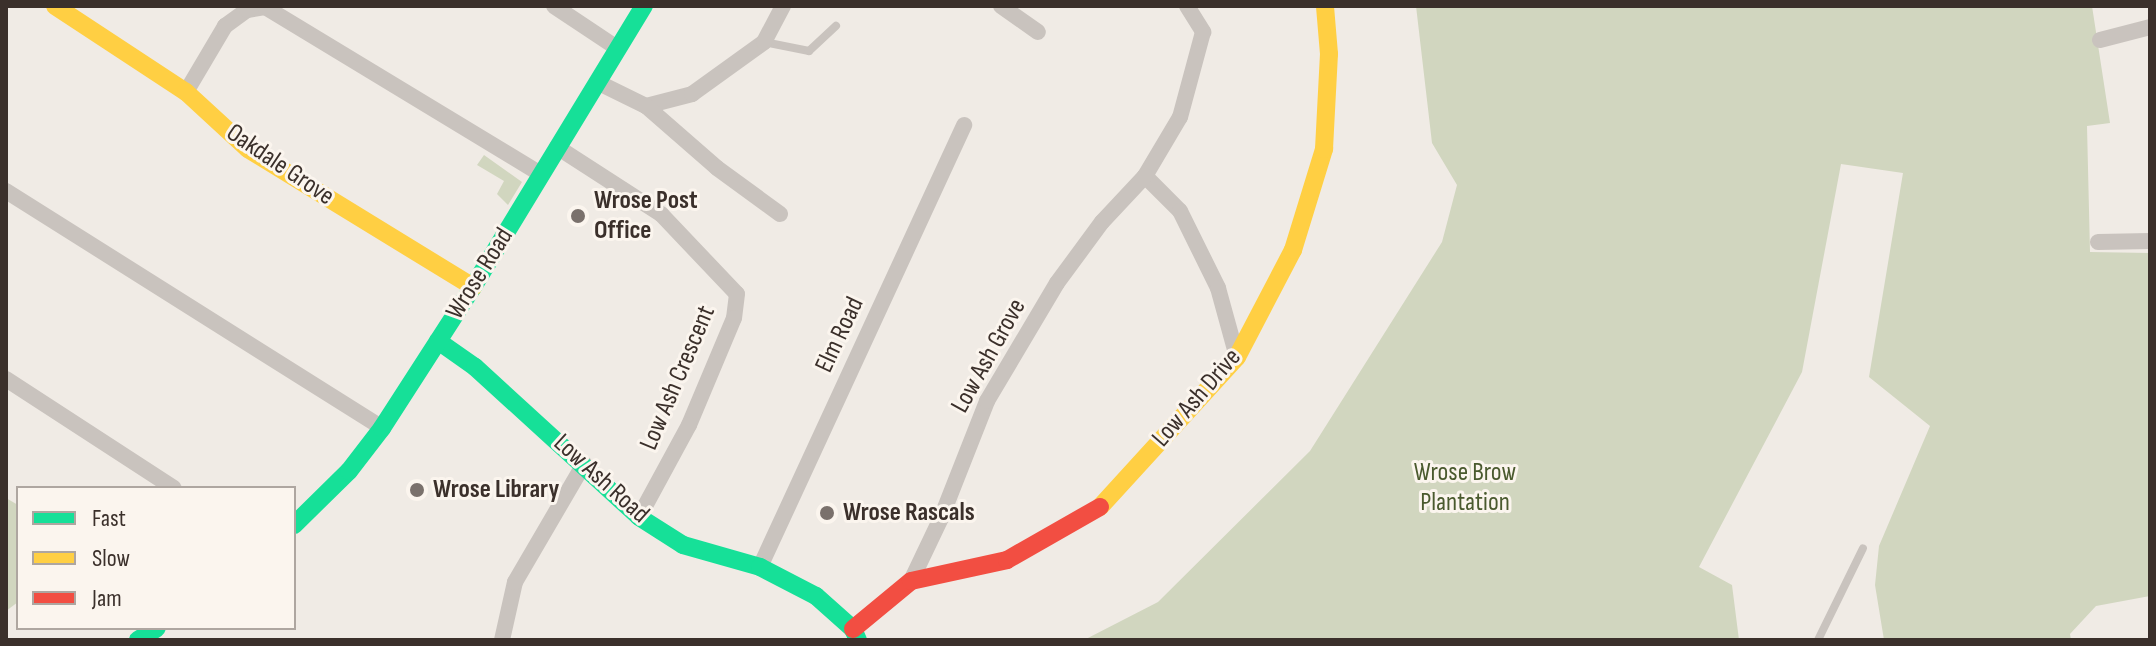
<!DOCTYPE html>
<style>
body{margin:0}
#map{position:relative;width:2156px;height:646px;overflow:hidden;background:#f0ebe5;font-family:"Sofia Sans Condensed",sans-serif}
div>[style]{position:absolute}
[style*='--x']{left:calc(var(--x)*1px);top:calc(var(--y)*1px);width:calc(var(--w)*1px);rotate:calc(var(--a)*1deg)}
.green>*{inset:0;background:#d1d6bf}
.lane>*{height:8px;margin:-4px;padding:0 4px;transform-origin:4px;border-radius:4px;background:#c9c3be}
.street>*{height:16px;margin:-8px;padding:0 8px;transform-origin:8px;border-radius:8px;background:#c9c3be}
.fast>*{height:18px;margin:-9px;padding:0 9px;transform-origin:9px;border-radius:9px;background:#16e098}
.slow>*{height:18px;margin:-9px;padding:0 9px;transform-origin:9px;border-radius:9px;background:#ffcf43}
.jam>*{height:18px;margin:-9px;padding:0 9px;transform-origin:9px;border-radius:9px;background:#f24e42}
.dots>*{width:22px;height:22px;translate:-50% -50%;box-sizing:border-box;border:4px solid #fbf5ee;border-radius:50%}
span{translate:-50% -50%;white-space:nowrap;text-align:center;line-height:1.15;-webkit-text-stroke:6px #fbf5ee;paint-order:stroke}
.street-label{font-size:26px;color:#3b302b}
.poi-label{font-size:26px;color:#3b302b;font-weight:700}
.left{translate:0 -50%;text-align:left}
.park-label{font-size:26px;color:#4a5a2e}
.frame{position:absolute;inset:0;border:8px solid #3b302b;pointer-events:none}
.legend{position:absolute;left:16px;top:486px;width:280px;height:144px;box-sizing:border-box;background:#fbf5ee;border:2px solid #aea6a0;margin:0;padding:10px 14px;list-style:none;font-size:24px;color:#3b302b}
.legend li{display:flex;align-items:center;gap:16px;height:40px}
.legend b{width:40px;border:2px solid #aea6a0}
</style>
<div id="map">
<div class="green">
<i style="clip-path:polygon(1416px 6px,2092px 6px,2110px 123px,2087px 126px,2090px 252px,2150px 253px,2150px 596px,2096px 606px,2070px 634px,2071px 640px,1884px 640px,1875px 585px,1879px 546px,1930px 426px,1869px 377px,1903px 173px,1841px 164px,1802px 372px,1699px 567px,1732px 585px,1739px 640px,1084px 640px,1158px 602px,1310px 451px,1442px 242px,1457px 185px,1432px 143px)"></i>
<i style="clip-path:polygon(484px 155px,522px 182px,508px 205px,497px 194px,504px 181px,477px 165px)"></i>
<i style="clip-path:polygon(6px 498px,18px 505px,18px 602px,6px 611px)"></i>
</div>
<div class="lane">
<i style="--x:764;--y:42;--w:46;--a:11.3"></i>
<i style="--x:809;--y:51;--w:37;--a:-43"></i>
<i style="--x:1818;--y:640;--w:102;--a:-63.9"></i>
</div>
<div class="street">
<i style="--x:554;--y:6;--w:76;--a:33.7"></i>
<i style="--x:1001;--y:6;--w:45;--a:35.1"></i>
<i style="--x:1187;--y:6;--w:31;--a:58"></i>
<i style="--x:1203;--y:32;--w:88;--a:105.1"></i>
<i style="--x:1180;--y:117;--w:69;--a:120.7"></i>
<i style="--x:1145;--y:176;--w:49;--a:45"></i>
<i style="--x:1180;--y:211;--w:86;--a:63.7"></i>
<i style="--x:1218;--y:288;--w:72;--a:74.6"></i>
<i style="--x:2100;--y:40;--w:52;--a:-14.6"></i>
<i style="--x:597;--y:82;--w:55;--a:26.1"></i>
<i style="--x:646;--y:106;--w:48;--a:-14.6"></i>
<i style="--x:692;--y:94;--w:89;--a:-35.8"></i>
<i style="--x:764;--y:42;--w:41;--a:-62.2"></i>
<i style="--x:186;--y:92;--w:77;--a:-59.4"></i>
<i style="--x:225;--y:26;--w:27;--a:-36"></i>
<i style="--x:247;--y:10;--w:18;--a:-9"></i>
<i style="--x:265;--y:7;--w:323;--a:31.2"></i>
<i style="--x:646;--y:106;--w:94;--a:41.1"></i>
<i style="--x:717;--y:168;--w:78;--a:36.1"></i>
<i style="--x:557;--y:147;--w:124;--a:32.8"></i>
<i style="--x:661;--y:214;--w:110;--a:46.5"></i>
<i style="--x:737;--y:294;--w:24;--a:97"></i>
<i style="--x:734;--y:318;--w:116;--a:112.8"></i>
<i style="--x:689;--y:425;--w:105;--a:118.5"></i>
<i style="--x:6;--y:191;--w:444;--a:32.2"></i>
<i style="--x:2098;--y:242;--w:52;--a:-1.1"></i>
<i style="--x:6;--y:379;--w:200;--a:33"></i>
<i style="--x:760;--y:567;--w:487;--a:-65.2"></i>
<i style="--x:911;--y:581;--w:70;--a:-64.5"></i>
<i style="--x:941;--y:518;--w:126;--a:-68.5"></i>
<i style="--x:987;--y:401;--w:137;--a:-59.3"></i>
<i style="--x:1057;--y:283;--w:76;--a:-53.6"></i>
<i style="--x:1102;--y:222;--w:63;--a:-46.9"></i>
<i style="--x:502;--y:640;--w:59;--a:-77.4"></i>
<i style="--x:515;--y:582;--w:137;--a:-59.7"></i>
</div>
<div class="fast">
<i style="--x:438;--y:341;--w:45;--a:35.1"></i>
<i style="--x:475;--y:367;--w:222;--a:42.4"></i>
<i style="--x:639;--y:517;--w:52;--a:32.5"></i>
<i style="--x:683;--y:545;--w:80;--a:15.9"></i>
<i style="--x:760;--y:567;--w:63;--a:27.4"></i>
<i style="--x:816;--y:596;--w:50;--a:41.7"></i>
<i style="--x:853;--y:629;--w:12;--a:66"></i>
<i style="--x:294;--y:525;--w:77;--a:-44.5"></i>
<i style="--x:349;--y:471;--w:54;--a:-52.5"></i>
<i style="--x:382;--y:428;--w:168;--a:-57.2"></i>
<i style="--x:473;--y:287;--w:329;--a:-58.7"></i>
<i style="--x:138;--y:640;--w:22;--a:-32"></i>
</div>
<div class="slow">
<i style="--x:55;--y:6;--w:157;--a:33.3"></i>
<i style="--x:186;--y:92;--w:84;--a:42.6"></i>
<i style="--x:248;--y:149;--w:264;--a:31.5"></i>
<i style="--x:1100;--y:507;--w:203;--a:-47.6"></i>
<i style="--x:1237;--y:357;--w:121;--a:-62.4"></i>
<i style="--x:1293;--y:250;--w:106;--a:-72.9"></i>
<i style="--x:1324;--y:149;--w:95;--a:-87"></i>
<i style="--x:1329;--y:54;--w:48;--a:-94.8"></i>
</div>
<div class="jam">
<i style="--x:853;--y:629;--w:75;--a:-39.6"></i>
<i style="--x:911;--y:581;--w:98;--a:-12.3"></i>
<i style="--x:1007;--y:560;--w:107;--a:-29.7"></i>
</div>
<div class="dots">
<i style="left:578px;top:216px;background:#7a716c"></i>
<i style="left:417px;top:490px;background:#7a716c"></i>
<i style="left:827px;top:513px;background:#7a716c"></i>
</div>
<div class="street-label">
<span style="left:280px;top:165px;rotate:34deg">Oakdale Grove</span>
<span style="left:480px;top:274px;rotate:-58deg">Wrose Road</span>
<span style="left:840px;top:335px;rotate:-65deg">Elm Road</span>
<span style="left:989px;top:356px;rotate:-61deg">Low Ash Grove</span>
<span style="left:678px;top:378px;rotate:-67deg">Low Ash Crescent</span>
<span style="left:1197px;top:398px;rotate:-49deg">Low Ash Drive</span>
<span style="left:601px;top:479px;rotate:42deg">Low Ash Road</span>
</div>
<div class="poi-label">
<span class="left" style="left:594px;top:216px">Wrose Post<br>Office</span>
<span class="left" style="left:433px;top:490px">Wrose Library</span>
<span class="left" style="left:843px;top:513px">Wrose Rascals</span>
</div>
<div class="park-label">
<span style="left:1465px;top:488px">Wrose Brow<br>Plantation</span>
</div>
<div class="frame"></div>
<ul class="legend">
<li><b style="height:10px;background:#16e098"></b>Fast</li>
<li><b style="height:10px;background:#ffcf43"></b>Slow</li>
<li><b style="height:10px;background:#f24e42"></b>Jam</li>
</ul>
</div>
